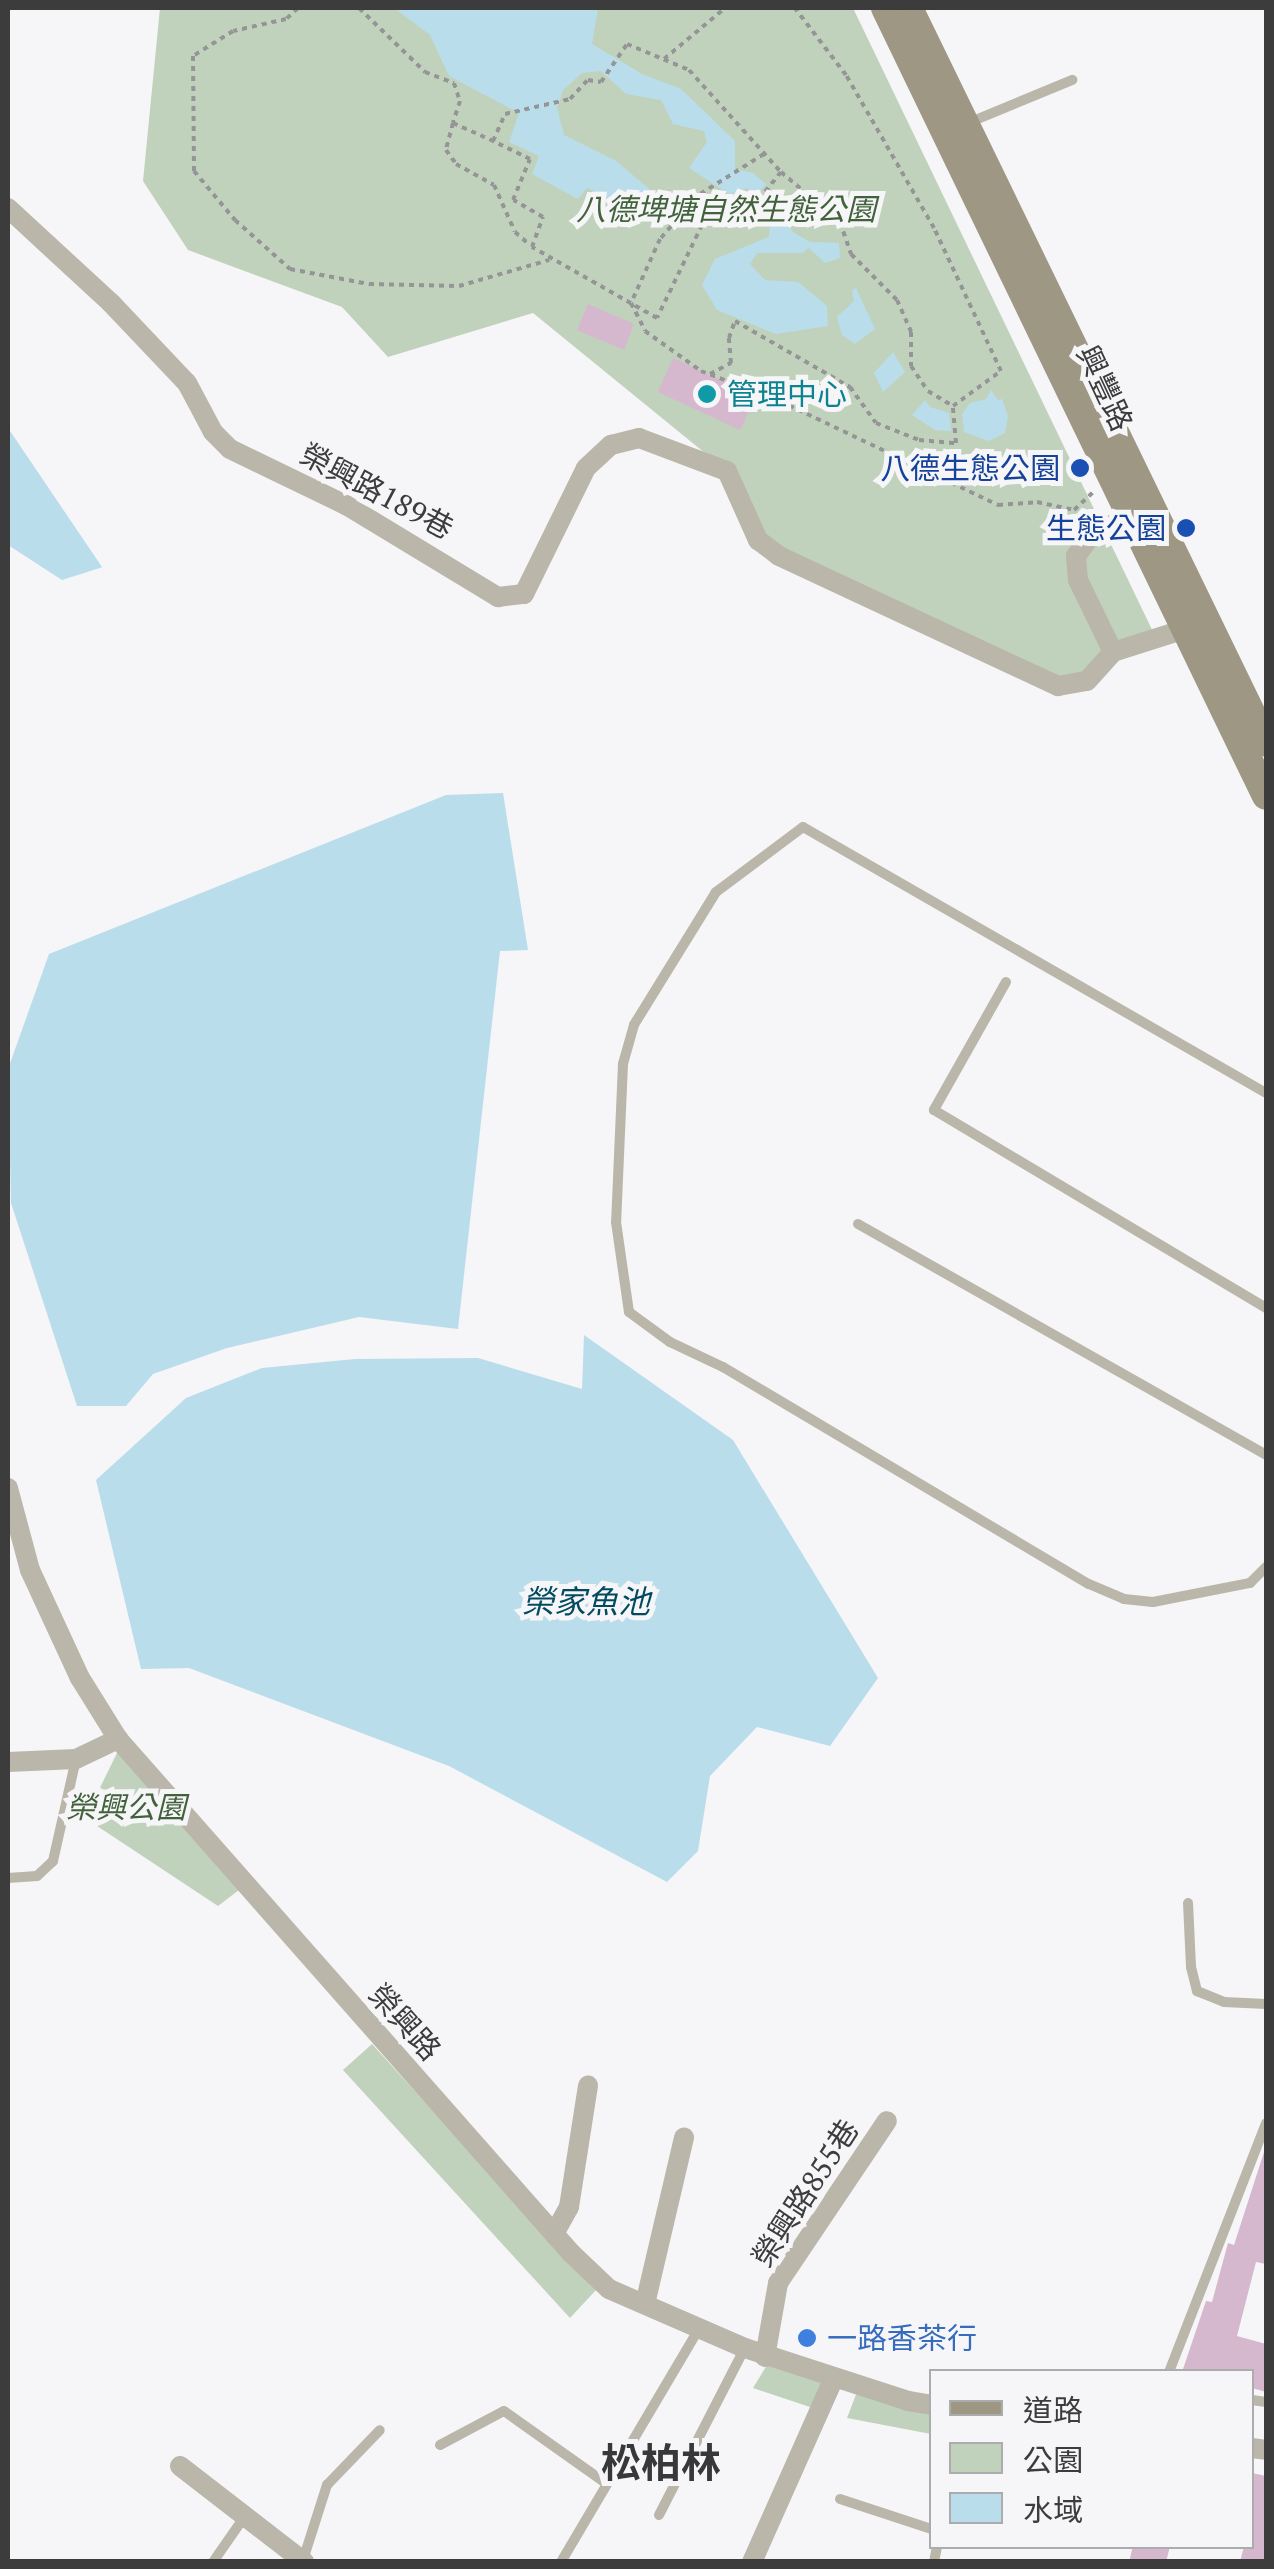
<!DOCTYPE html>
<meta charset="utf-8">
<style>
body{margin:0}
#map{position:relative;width:1274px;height:2569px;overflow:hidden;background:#f6f5f8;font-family:"PT Serif","Noto Sans TC",serif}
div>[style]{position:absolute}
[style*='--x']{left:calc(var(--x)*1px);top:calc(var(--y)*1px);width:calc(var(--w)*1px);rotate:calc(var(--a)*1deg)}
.green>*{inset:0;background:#c0d2bc}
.water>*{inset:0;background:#baddeb}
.building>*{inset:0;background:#d5b8cd}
.path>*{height:4px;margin-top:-2px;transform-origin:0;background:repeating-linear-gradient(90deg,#959496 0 5px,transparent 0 10px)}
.service>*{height:10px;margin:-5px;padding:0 5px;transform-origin:5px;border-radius:5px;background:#bab6a9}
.minor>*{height:20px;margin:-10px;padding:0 10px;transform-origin:10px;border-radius:10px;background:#bab6a9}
.secondary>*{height:28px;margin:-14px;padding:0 14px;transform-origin:14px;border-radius:14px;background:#9d9783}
.dots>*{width:28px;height:28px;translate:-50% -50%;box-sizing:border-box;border:5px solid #f6f5f8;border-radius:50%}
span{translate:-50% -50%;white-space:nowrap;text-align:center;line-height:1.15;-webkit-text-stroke:10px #f6f5f8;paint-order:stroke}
.park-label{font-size:30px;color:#41623b;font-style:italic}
.street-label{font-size:30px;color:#3c3c3d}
.culture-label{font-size:30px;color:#0d838f}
.left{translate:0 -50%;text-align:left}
.transit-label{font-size:30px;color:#164399}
.right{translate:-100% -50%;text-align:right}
.shop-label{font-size:30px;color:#366cbe}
.water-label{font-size:32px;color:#014b60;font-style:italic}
.district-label{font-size:40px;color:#38383a;font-weight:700}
.frame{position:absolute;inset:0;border:10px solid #3c3c3d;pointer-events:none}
.legend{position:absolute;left:929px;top:2369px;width:325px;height:180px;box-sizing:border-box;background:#f6f5f8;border:2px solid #acabad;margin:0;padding:12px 18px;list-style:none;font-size:30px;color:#3c3c3d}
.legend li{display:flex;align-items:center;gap:20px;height:50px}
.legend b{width:50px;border:2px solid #acabad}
</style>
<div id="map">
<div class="green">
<i style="clip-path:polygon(160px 8px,853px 8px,1157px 640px,1058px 686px,779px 556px,727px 471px,533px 313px,388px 357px,342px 307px,188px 250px,143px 181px)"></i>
<i style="clip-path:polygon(119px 1749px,239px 1890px,218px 1906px,85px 1818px)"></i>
<i style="clip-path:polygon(372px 2044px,596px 2290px,570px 2318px,343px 2070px)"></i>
<i style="clip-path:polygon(767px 2365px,826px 2382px,813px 2408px,753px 2388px)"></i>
<i style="clip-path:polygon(857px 2392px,931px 2412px,931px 2434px,847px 2418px)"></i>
</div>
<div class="water">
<i style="clip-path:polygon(394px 8px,598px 8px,592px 44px,642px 74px,681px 89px,735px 141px,735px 169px,753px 173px,766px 184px,756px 195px,747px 188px,729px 194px,689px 168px,707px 142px,704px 131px,673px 124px,661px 100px,626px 94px,601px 71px,582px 73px,563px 90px,557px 108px,564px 135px,616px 161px,654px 193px,645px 215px,587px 188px,578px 199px,532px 174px,539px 156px,509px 142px,519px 113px,449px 76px,430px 35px)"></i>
<i style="clip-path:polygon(770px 195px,793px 232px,810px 242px,839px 243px,840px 258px,825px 263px,809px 248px,802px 253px,757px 253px,750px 264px,765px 280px,798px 282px,827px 306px,828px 326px,776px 334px,717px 310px,702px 285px,715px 259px,769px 237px,770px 221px,761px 202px)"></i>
<i style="clip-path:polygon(856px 288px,875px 329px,855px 344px,842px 335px,837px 317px,854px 301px,852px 291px)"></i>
<i style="clip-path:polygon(893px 352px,905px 372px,883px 392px,874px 373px)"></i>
<i style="clip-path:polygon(991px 390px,998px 400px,1002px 399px,1008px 416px,1005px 433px,989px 441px,964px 432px,962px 414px,970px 403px,986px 399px)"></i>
<i style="clip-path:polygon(925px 400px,930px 407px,949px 413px,951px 431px,935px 430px,912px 415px)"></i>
<i style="clip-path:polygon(8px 428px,102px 567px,103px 567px,62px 580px,8px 545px)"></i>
<i style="clip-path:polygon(503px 793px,528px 950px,500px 951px,458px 1329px,359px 1317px,227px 1348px,153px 1374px,126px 1406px,77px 1406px,11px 1203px,8px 1069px,49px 954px,446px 795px)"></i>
<i style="clip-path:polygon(584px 1335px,733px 1440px,878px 1678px,830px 1746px,757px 1727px,710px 1776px,698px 1851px,667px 1882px,449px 1766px,189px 1668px,141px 1669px,96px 1480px,186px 1398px,262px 1368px,355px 1359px,478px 1358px,582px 1389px)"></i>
</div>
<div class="building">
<i style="clip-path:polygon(588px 304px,634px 324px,624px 350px,577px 330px)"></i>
<i style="clip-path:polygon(673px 358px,756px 396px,740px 430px,658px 392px)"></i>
<i style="clip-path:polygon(1265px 2149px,1266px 2264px,1256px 2262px,1237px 2336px,1266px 2344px,1266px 2392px,1252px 2388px,1252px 2372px,1182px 2372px,1206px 2301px,1212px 2302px,1228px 2243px,1234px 2245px)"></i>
<i style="clip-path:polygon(1252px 2473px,1266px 2476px,1266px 2562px,1240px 2562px,1244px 2546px,1252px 2546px)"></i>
<i style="clip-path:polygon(1133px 2546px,1170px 2546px,1166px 2562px,1129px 2562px)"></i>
</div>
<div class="path">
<i style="--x:298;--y:8;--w:16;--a:137"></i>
<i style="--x:286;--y:19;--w:54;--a:167.2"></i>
<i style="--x:233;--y:31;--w:47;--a:148"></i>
<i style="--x:193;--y:56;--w:115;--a:89.5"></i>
<i style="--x:194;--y:171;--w:64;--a:50.1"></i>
<i style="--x:235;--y:220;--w:74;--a:41.7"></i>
<i style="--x:290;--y:269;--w:80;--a:10.8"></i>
<i style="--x:369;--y:284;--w:90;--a:1.3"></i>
<i style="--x:459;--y:286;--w:94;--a:-16.1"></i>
<i style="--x:359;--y:8;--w:92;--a:44.1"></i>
<i style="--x:425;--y:72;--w:31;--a:21"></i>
<i style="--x:454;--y:83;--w:19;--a:72"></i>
<i style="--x:460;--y:101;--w:23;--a:108"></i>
<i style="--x:453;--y:123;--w:44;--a:24.2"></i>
<i style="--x:664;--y:59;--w:80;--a:-39.9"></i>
<i style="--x:453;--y:123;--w:28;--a:105"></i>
<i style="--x:446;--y:150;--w:17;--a:54"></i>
<i style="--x:456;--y:164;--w:43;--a:28.9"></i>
<i style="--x:494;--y:185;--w:51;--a:65.9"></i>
<i style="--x:515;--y:232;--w:20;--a:41"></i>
<i style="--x:764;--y:154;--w:79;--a:147.9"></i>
<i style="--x:697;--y:196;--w:57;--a:130.7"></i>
<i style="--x:660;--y:239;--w:70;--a:114.4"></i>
<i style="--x:631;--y:303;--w:31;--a:63"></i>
<i style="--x:645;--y:331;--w:69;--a:35.5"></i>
<i style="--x:701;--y:371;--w:85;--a:20.8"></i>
<i style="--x:780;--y:401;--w:242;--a:25.5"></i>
<i style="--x:998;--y:505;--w:39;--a:-4"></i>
<i style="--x:1037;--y:502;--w:38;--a:12"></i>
<i style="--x:1074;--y:510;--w:26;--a:-43"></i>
<i style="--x:781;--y:172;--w:46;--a:128.9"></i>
<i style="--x:752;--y:208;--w:53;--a:161.2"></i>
<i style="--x:702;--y:225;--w:103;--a:115.8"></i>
<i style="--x:657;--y:318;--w:144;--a:-150.4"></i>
<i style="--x:532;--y:247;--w:32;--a:-70"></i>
<i style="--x:543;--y:217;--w:34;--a:-150"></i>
<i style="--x:513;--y:200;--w:44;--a:-67.5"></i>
<i style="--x:530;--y:159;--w:41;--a:-154.1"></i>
<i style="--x:493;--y:141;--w:30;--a:-66"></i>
<i style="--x:505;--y:114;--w:67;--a:-13"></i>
<i style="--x:570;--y:99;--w:26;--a:-47"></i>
<i style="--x:588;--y:80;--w:13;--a:9"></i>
<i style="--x:601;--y:82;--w:46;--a:-55.6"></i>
<i style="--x:627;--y:44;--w:67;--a:22.8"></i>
<i style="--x:689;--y:70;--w:137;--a:48"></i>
<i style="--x:781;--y:172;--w:77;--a:40.3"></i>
<i style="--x:840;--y:222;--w:34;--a:71"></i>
<i style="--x:851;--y:254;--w:65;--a:45"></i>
<i style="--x:897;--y:300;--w:35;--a:66"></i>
<i style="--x:911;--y:332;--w:34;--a:90"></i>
<i style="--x:911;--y:366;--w:30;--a:56"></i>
<i style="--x:928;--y:391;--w:29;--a:31"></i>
<i style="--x:953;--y:406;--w:59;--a:-36.1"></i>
<i style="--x:1001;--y:371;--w:158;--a:-115.1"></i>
<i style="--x:934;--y:228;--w:177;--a:-119.9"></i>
<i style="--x:846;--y:75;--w:84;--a:-127.3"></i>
<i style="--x:710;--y:374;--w:24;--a:-28"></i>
<i style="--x:731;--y:363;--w:25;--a:-95"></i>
<i style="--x:729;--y:338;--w:18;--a:-71"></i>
<i style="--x:735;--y:321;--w:133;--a:29.9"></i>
<i style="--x:850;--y:387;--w:44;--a:54.2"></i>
<i style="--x:876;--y:423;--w:46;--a:21.6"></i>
<i style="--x:919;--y:440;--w:37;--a:5"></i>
<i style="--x:956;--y:443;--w:37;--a:-95"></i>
</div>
<div class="service">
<i style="--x:968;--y:123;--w:113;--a:-22.5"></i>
<i style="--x:1006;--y:982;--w:147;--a:119.4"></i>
<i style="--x:934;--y:1110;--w:387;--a:30.8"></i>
<i style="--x:1266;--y:1093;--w:534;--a:-150.12"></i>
<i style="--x:803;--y:827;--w:109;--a:143.2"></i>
<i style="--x:716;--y:892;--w:156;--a:121.7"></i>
<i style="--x:634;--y:1025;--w:41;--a:105.8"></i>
<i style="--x:623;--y:1064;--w:158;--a:92.5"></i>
<i style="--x:616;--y:1222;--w:91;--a:81.8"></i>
<i style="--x:629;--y:1312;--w:51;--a:36.2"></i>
<i style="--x:670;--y:1342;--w:59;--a:25.3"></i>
<i style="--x:723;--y:1367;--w:425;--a:30.7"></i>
<i style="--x:1089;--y:1584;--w:38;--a:23"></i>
<i style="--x:1124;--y:1599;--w:29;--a:6"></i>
<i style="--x:1153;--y:1602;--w:99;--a:-11.1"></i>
<i style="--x:1250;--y:1583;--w:23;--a:-45"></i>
<i style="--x:858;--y:1224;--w:469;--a:29.5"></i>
<i style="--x:8;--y:1878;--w:29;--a:-4"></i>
<i style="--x:37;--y:1876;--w:22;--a:-43"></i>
<i style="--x:53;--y:1861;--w:105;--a:-77.3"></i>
<i style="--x:1188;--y:1903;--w:64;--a:87.3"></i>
<i style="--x:1191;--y:1967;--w:25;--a:76"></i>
<i style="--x:1197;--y:1991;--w:29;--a:22"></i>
<i style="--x:1224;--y:2002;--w:42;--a:2.7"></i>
<i style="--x:1169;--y:2372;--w:267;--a:-68.7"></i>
<i style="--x:1252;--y:2400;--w:14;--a:8"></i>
<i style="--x:440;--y:2445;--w:72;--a:-28"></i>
<i style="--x:504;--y:2411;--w:126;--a:35.3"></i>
<i style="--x:840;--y:2499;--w:97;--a:18.1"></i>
<i style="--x:659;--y:2515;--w:188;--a:-62.8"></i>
<i style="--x:303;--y:2560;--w:79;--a:-72.3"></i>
<i style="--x:327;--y:2485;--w:76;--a:-46.1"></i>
<i style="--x:213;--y:2562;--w:56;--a:-55.2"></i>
<i style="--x:561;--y:2562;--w:271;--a:-59.4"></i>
<i style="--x:934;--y:2562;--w:16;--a:-79"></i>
</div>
<div class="minor">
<i style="--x:8;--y:208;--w:140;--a:42.7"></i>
<i style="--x:111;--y:303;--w:110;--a:46.5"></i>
<i style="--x:187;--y:383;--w:55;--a:62"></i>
<i style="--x:213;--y:432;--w:24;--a:45"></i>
<i style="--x:230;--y:449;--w:129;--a:25.8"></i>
<i style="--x:346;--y:505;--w:178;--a:31.2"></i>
<i style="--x:498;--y:597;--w:26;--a:-7"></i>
<i style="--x:524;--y:594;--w:140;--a:-63.8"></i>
<i style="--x:586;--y:468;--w:34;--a:-43"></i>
<i style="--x:611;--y:445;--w:29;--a:-14"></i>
<i style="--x:639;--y:438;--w:94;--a:20.6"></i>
<i style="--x:727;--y:471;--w:76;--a:65.8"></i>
<i style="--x:758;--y:540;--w:26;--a:37"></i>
<i style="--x:779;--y:556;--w:308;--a:25"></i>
<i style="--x:1058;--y:686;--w:29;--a:-10"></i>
<i style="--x:1087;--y:681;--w:39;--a:-48"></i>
<i style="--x:1113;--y:652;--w:89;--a:-17.6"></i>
<i style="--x:1113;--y:652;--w:80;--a:-115.9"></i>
<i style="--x:1078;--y:580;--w:24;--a:-95"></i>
<i style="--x:1076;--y:556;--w:22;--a:-54"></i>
<i style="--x:1089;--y:538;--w:61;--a:-29.5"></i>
<i style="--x:8;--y:1488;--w:85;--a:75"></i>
<i style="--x:30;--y:1570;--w:119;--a:65.2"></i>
<i style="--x:80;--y:1678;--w:72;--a:58.1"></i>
<i style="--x:118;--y:1739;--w:685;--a:48.61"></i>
<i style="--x:571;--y:2253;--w:52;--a:43.5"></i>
<i style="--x:609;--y:2289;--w:148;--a:23.5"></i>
<i style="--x:745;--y:2348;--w:171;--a:18"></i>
<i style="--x:908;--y:2401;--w:24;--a:9"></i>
<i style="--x:8;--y:1762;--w:68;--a:-2.5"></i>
<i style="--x:76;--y:1759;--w:47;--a:-25.5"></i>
<i style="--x:554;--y:2234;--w:31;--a:-61"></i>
<i style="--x:569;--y:2207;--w:123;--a:-81.1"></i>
<i style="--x:645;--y:2304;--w:171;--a:-76.8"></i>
<i style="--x:765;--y:2357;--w:75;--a:-80"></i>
<i style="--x:778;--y:2283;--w:195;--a:-56.1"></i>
<i style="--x:1252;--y:2448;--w:14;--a:8"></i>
<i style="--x:180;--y:2466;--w:157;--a:37.7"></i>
<i style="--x:752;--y:2562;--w:201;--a:-66"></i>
</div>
<div class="secondary">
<i style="--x:885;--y:8;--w:875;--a:64.2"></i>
<i style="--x:909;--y:8;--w:817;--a:64.09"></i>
</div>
<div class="dots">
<i style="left:707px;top:394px;background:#0f9aa8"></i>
<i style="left:1080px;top:468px;background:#1a4fb4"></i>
<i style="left:1186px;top:528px;background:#1a4fb4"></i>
<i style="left:807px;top:2338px;background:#3f7fe0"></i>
</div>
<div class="park-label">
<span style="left:726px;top:209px">八德埤塘自然生態公園</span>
<span style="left:126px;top:1807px">榮興公園</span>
</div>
<div class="street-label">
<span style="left:1105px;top:388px;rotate:65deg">興豐路</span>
<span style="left:377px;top:491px;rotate:28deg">榮興路189巷</span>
<span style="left:405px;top:2022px;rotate:48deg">榮興路</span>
<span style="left:805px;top:2193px;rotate:-57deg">榮興路855巷</span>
</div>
<div class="culture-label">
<span class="left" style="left:727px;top:394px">管理中心</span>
</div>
<div class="transit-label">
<span class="right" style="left:1060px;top:468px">八德生態公園</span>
<span class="right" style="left:1166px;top:528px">生態公園</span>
</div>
<div class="shop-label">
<span class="left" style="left:827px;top:2338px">一路香茶行</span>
</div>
<div class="water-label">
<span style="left:586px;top:1601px">榮家魚池</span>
</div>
<div class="district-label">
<span style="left:661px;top:2462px">松柏林</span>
</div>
<div class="frame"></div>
<ul class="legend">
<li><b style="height:12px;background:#9d9783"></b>道路</li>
<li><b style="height:28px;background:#c0d2bc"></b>公園</li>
<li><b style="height:28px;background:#baddeb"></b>水域</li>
</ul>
</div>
